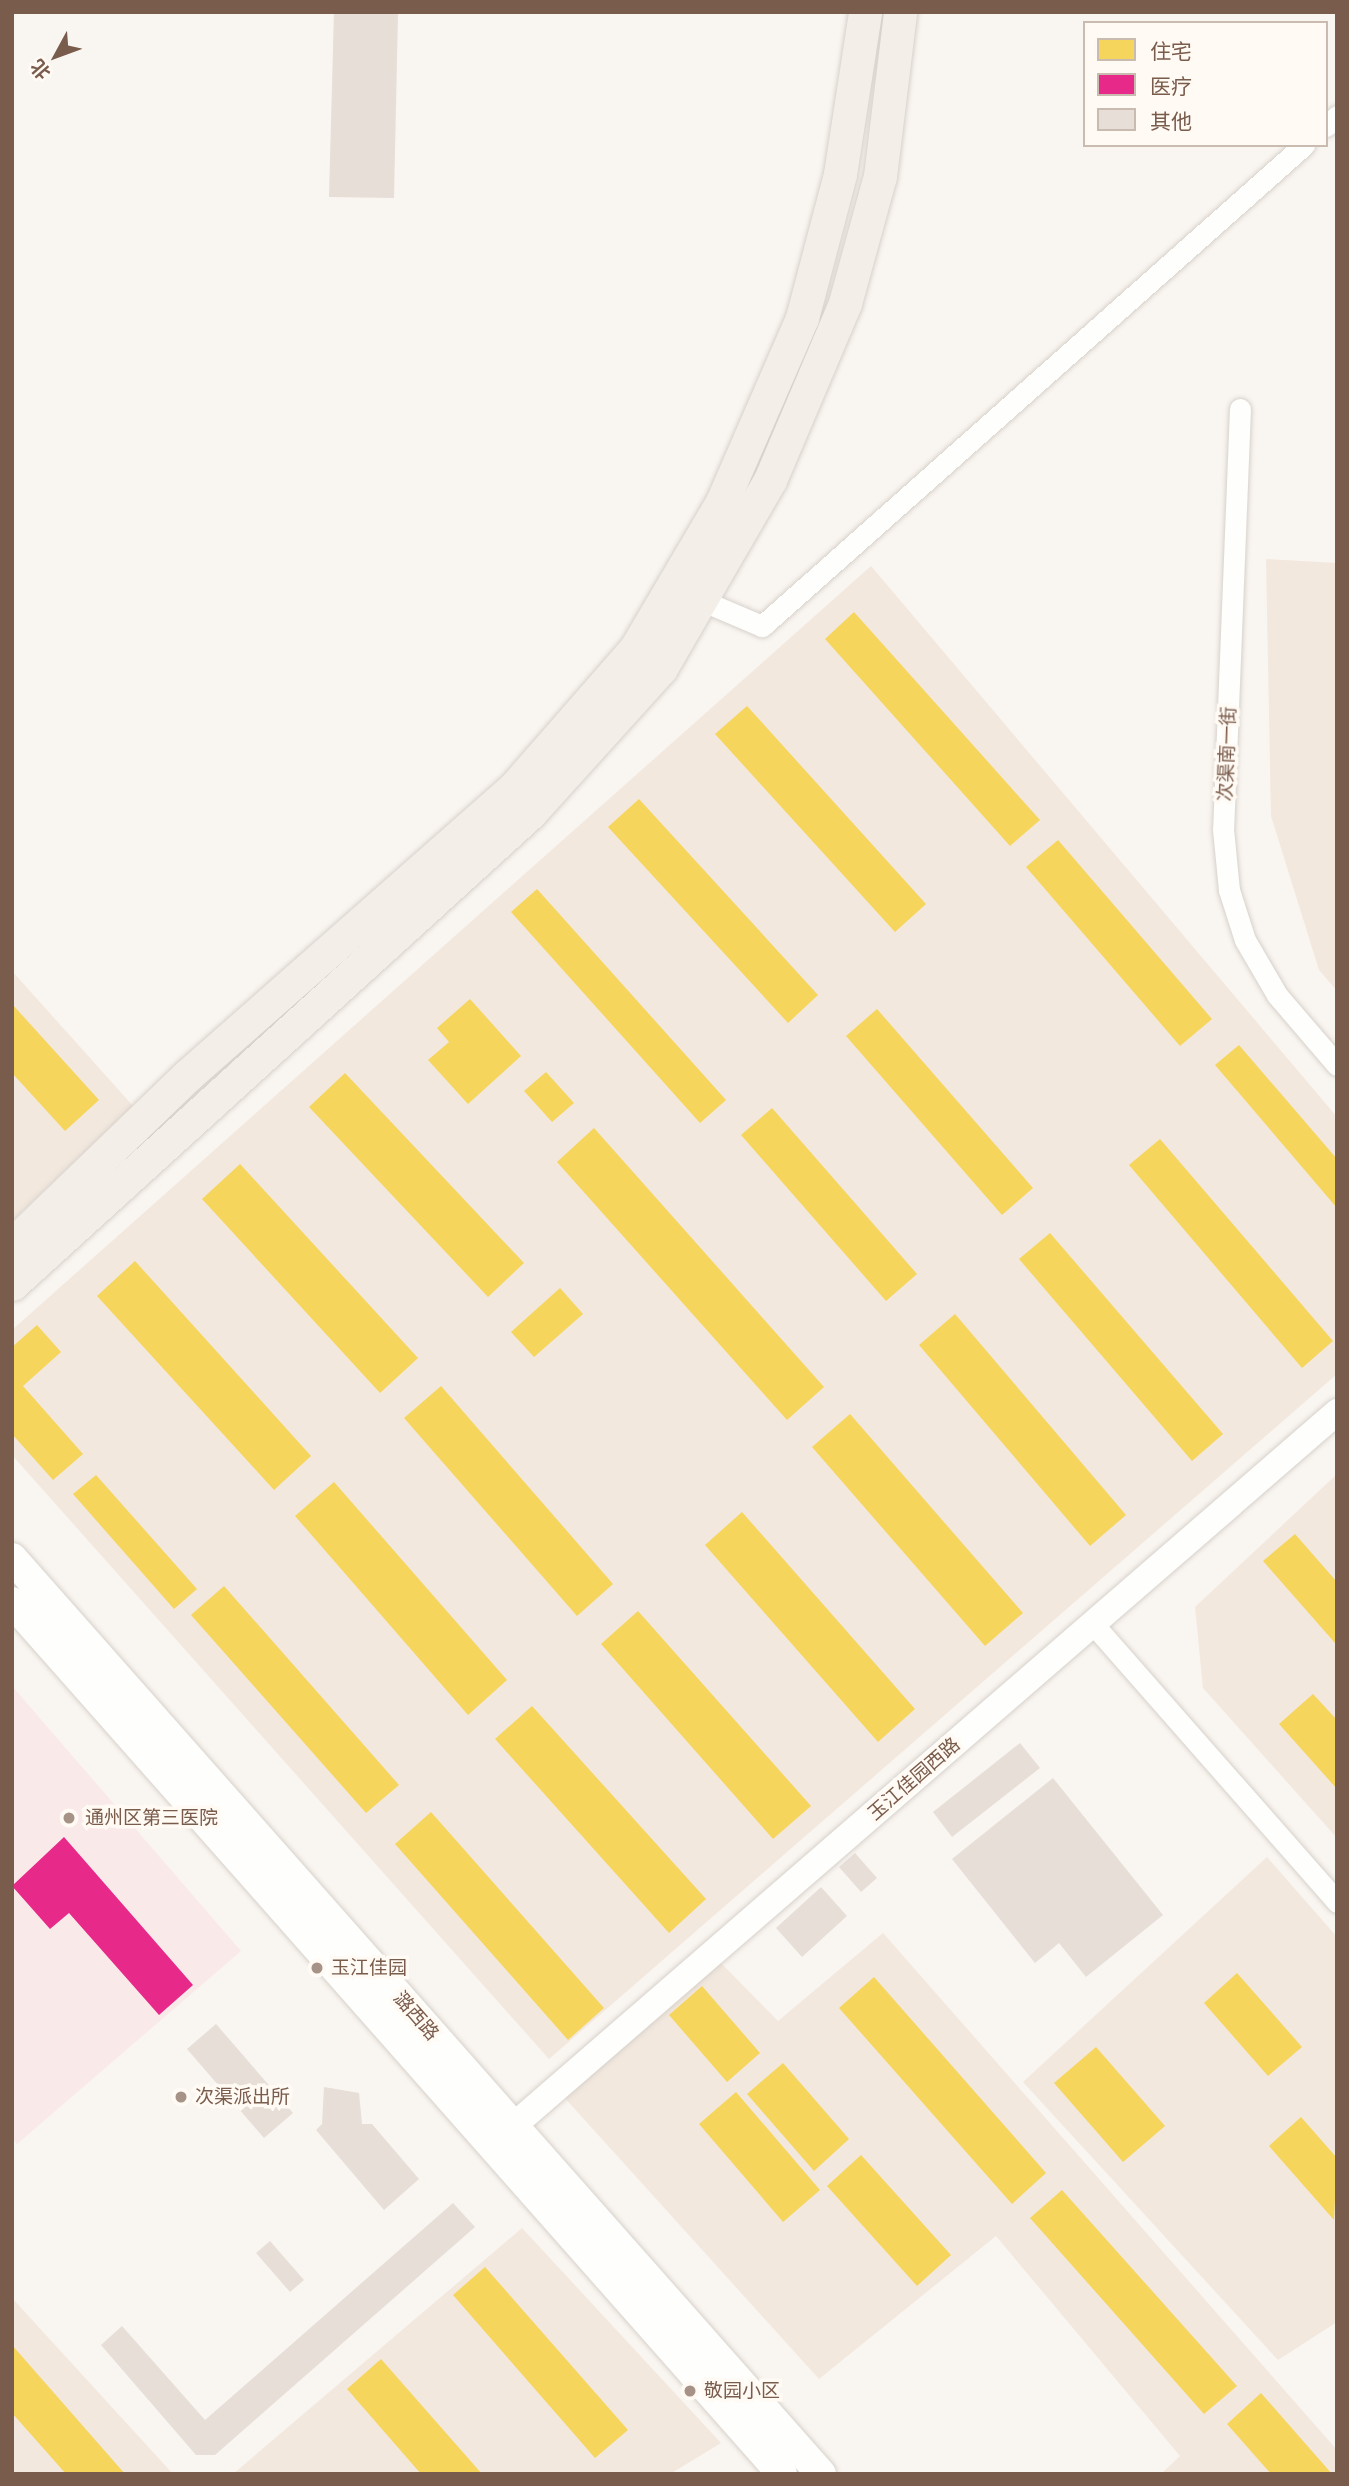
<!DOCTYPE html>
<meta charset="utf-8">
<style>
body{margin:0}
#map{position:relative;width:1349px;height:2486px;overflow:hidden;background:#f9f5f0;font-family:Mulish,"Noto Sans SC",sans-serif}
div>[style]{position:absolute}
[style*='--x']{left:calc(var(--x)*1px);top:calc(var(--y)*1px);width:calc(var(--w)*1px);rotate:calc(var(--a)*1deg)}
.residential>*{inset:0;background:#f2e8de}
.medical>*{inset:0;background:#fae9e9}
.homes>*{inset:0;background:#f6d55c}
.health>*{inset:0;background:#e7298a}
.building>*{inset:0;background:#e6ded7}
.roads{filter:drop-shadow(0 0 2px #d7d1cb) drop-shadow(0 0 2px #d7d1cb)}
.minor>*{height:21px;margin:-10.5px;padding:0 10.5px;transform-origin:10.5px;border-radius:10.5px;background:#fefefd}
.tertiary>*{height:26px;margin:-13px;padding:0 13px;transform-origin:13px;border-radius:13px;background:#fefefd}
.secondary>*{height:30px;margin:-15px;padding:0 15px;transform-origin:15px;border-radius:15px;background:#fefefd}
.primary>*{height:33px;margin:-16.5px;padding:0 16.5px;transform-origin:16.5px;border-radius:16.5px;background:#f3eee8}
.dots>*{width:19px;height:19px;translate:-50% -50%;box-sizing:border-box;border:4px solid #fffaf3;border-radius:50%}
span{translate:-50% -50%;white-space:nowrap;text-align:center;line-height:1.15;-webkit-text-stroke:7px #fffaf3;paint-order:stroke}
.street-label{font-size:19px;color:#7a5c4d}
.poi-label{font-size:19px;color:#7a5c4d}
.left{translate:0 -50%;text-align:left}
.frame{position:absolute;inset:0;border:14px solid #7a5c4d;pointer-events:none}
.legend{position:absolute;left:1083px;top:21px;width:245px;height:126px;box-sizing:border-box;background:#fffaf3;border:2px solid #cabbb1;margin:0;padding:9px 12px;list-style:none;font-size:21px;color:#7a5c4d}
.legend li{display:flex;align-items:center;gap:14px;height:35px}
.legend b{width:35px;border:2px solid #cabbb1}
.north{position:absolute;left:21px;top:21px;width:70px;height:70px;-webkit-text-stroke:5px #fffaf3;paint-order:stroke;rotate:229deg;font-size:19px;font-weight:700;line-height:28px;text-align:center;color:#7a5c4d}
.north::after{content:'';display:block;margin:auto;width:24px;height:32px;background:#7a5c4d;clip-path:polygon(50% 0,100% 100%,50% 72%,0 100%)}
</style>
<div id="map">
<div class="residential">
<i style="clip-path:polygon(1266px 559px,1337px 563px,1337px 991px,1319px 970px,1271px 816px)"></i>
<i style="clip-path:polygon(871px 566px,1337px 1117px,1337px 1374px,549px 2059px,12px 1455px,12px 1330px)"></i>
<i style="clip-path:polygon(12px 971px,133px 1106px,12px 1221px)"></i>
<i style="clip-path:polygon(1337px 1474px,1337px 1838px,1203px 1688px,1195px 1607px)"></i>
<i style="clip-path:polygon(1267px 1857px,1337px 1937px,1337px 2322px,1278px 2360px,1023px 2082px)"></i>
<i style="clip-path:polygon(883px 1933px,1337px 2450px,1337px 2474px,1161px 2474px,1180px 2456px,996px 2236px,819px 2379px,563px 2096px,715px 1957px,778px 2021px)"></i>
<i style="clip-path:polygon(522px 2228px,721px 2443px,670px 2474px,233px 2474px)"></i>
<i style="clip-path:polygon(12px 2298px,173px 2474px,12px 2474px)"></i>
</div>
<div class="medical">
<i style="clip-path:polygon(12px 1686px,241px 1951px,17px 2144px,12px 2138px)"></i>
</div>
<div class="homes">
<i style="clip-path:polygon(854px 612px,1040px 820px,1010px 846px,825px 639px)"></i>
<i style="clip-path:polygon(747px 706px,926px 904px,895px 932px,715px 734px)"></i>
<i style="clip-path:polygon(639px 799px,818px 995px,788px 1023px,608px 827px)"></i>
<i style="clip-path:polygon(1058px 840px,1212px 1019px,1180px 1046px,1026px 867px)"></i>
<i style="clip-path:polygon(537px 889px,726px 1100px,700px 1123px,511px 912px)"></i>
<i style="clip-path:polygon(470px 999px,521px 1056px,468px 1104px,428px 1060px,449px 1042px,437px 1028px)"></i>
<i style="clip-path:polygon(12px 1004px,99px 1100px,65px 1131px,12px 1073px)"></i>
<i style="clip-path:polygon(877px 1009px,1033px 1188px,1002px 1215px,846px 1036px)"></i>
<i style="clip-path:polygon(1239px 1045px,1337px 1159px,1337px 1208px,1215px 1065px)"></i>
<i style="clip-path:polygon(546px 1072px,574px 1103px,552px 1122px,524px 1091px)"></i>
<i style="clip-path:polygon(345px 1073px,524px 1263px,488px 1297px,309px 1107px)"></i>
<i style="clip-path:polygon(772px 1108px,917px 1274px,886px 1301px,741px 1135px)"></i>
<i style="clip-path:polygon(594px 1128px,824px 1387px,787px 1420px,557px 1162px)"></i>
<i style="clip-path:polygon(1160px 1139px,1333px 1341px,1302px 1368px,1129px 1165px)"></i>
<i style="clip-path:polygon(240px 1164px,418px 1358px,380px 1393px,202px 1199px)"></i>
<i style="clip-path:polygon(1050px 1233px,1223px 1434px,1192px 1461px,1019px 1259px)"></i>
<i style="clip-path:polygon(135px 1261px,311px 1456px,274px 1490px,97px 1296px)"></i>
<i style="clip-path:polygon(560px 1288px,583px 1314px,534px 1357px,511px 1332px)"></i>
<i style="clip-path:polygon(955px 1314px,1126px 1515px,1090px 1546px,919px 1345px)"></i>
<i style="clip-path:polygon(37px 1325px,61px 1352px,23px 1386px,83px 1454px,53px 1480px,12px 1434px,12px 1347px)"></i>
<i style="clip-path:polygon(441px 1386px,613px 1584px,577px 1616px,404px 1418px)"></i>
<i style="clip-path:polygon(850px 1414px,1023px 1613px,985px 1646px,812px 1447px)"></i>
<i style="clip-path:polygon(96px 1475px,197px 1589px,174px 1609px,73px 1494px)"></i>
<i style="clip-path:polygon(334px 1482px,507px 1680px,468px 1715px,295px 1516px)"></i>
<i style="clip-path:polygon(742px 1512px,915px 1709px,878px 1742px,705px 1545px)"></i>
<i style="clip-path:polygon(1295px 1534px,1337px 1582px,1335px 1643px,1263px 1561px)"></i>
<i style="clip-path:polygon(224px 1586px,399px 1785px,366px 1813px,191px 1615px)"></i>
<i style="clip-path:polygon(638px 1611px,811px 1806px,773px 1839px,601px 1644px)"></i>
<i style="clip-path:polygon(1313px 1694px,1337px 1720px,1337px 1789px,1279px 1724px)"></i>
<i style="clip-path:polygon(532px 1706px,706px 1899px,669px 1933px,495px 1739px)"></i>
<i style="clip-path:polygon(431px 1812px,604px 2008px,568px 2040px,395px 1844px)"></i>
<i style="clip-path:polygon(1237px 1973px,1302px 2047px,1268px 2076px,1204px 2003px)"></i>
<i style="clip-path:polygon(874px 1977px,1046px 2173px,1012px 2204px,839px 2008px)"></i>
<i style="clip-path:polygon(702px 1986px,760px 2053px,727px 2082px,669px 2015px)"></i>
<i style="clip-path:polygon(1096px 2047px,1165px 2126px,1123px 2162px,1054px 2083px)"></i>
<i style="clip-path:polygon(783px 2063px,849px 2139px,814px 2171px,747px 2094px)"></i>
<i style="clip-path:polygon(736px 2092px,820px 2190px,783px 2222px,699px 2124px)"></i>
<i style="clip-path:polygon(1301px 2117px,1337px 2158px,1334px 2220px,1269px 2146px)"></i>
<i style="clip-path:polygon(861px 2155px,951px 2255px,917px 2286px,827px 2186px)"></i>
<i style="clip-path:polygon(1062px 2190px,1237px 2386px,1204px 2414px,1030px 2218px)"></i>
<i style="clip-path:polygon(485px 2267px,628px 2430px,595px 2458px,453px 2295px)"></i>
<i style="clip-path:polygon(12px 2345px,125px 2474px,66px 2474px,12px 2413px)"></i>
<i style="clip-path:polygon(381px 2359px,482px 2474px,421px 2474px,347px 2389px)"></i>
<i style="clip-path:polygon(1261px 2393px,1332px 2474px,1271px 2474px,1227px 2424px)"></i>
</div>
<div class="health">
<i style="clip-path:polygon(64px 1837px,193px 1985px,159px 2015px,69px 1913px,50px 1929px,12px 1886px)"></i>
</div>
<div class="building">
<i style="clip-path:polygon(334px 12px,398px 14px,394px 198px,329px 197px)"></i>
<i style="clip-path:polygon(1020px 1743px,1040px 1768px,952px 1837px,933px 1812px)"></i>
<i style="clip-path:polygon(1053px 1778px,1163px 1915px,1086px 1977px,1059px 1943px,1035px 1963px,952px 1859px)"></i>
<i style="clip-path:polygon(855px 1853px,877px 1878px,861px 1892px,839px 1867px)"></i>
<i style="clip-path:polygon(821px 1887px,847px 1916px,802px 1957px,776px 1928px)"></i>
<i style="clip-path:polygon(216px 2024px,293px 2113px,264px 2138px,187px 2049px)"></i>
<i style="clip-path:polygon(324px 2087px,359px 2093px,362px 2124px,372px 2124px,419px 2179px,384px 2210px,316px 2130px,322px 2124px)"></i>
<i style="clip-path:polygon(453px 2203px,475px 2227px,215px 2455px,196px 2455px,101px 2345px,122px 2326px,205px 2420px)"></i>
<i style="clip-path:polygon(270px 2241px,304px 2280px,290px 2292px,256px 2253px)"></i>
</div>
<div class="roads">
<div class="minor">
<i style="--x:1326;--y:126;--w:15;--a:-42"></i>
<i style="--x:1240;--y:409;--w:420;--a:92.3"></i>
<i style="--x:1223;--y:829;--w:61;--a:84.4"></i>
<i style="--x:1229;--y:890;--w:52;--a:72.3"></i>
<i style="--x:1245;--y:940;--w:64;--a:59.8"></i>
<i style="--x:1277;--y:995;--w:92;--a:49.4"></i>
<i style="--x:703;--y:601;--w:64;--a:23"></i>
<i style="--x:762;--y:626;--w:725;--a:-41.59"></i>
<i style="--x:1093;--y:1624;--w:370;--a:48.7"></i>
</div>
<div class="tertiary">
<i style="--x:497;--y:2140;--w:1112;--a:-40.91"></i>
</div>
<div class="secondary">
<i style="--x:12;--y:1558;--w:1222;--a:48.55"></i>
<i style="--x:12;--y:1602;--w:1163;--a:48.55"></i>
</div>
<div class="primary">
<i style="--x:12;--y:1245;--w:243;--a:-44"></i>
<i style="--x:187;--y:1076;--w:436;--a:-41.4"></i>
<i style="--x:514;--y:788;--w:186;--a:-48.9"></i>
<i style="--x:636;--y:648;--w:169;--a:-59.5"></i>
<i style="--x:722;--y:502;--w:201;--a:-66.5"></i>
<i style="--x:802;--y:318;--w:149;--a:-75.2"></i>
<i style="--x:840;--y:174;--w:164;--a:-81.2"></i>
<i style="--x:12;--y:1284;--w:700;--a:-42.28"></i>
<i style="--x:530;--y:813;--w:195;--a:-47.9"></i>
<i style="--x:661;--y:668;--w:217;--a:-59.9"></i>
<i style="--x:770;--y:480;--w:192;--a:-67"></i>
<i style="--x:845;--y:303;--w:132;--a:-74.6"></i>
<i style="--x:880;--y:176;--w:165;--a:-83"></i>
</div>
</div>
<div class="dots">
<i style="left:69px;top:1818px;background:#a69286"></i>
<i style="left:317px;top:1968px;background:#a69286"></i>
<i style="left:181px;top:2097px;background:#a69286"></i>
<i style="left:690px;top:2391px;background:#a69286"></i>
</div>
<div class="street-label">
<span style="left:1227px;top:754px;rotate:-88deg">次渠南一街</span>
<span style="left:914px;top:1779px;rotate:-41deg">玉江佳园西路</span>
<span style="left:416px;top:2016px;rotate:49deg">潞西路</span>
</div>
<div class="poi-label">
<span class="left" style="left:85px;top:1818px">通州区第三医院</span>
<span class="left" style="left:331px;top:1968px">玉江佳园</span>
<span class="left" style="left:195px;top:2097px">次渠派出所</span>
<span class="left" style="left:704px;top:2391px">敬园小区</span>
</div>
<div class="frame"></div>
<ul class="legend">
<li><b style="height:19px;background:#f6d55c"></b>住宅</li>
<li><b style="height:19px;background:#e7298a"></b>医疗</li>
<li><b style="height:19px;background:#e6ded7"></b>其他</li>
</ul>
<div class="north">北</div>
</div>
